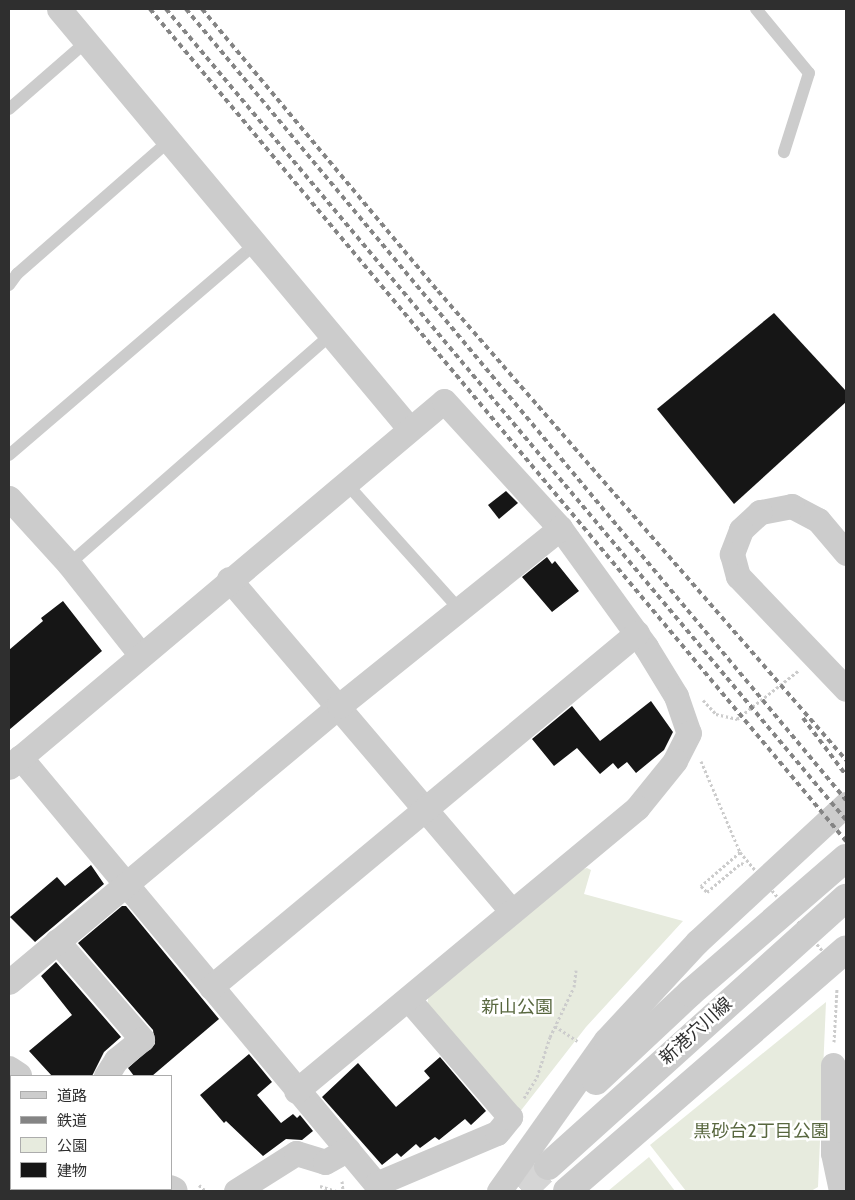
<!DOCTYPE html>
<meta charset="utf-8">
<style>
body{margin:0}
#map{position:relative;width:855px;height:1200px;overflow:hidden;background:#fff;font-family:Cabin,"Noto Sans JP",sans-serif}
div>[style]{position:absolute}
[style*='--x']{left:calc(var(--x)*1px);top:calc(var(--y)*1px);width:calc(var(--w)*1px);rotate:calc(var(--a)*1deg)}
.green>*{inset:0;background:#e7ebde}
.building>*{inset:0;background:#161616}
.tertiary-tunnel>*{height:28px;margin-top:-14px;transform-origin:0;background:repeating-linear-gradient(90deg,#d5d5d5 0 28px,transparent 0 42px)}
.path>*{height:3px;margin-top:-1.5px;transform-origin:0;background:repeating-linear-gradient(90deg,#ccc 0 2.5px,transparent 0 5px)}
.service>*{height:12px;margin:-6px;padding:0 6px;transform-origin:6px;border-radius:6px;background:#ccc}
.minor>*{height:25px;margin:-12.5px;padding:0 12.5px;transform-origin:12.5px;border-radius:12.5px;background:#ccc}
.tertiary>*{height:28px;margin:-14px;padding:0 14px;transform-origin:14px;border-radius:14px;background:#ccc}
.rail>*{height:4px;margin-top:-2px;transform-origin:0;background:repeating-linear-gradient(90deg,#848484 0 5px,transparent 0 9px)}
.path-bridge>*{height:3px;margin-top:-1.5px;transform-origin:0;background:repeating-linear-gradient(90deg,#ccc 0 2.5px,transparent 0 5px)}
span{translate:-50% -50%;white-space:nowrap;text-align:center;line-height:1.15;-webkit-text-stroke:5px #fff;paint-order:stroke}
.park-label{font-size:18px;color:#58673f}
.street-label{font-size:18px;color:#2f2f2f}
.frame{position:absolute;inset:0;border:10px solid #2f2f2f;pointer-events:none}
.legend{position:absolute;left:10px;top:1075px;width:162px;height:115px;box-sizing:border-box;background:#fff;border:1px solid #acacac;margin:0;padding:6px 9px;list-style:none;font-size:15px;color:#2f2f2f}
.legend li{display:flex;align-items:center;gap:10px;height:25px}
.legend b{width:25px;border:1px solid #acacac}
</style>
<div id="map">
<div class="green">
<i style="clip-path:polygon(587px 868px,591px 870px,584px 894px,683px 921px,586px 1027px,519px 1113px,427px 1006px,429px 993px,576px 871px)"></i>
<i style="clip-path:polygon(826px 1002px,818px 1187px,811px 1191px,686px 1191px,650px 1145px)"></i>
<i style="clip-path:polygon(649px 1157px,675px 1191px,608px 1191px)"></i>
</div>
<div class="building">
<i style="clip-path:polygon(774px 313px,846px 391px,846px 402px,734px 504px,657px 409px)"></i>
<i style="clip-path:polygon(506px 491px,518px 503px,499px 519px,488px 505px)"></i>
<i style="clip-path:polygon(547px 557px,552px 564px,555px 561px,579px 591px,552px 612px,522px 577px)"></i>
<i style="clip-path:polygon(63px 601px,102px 651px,9px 730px,9px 650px,43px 621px,41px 618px)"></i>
<i style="clip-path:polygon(651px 701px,673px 732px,664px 750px,636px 773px,627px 762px,618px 769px,613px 763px,600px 774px,577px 748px,554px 766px,532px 739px,572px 706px,600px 741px)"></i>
<i style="clip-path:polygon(91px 865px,104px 884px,35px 942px,10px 917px,57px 877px,65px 886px)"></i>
<i style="clip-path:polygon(122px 906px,126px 906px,219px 1019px,152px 1076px,134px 1076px,128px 1068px,155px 1044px,153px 1030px,78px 943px)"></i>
<i style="clip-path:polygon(56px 962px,121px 1037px,104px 1052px,92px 1076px,52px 1076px,29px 1051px,72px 1015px,41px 976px)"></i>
<i style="clip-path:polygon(249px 1054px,272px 1082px,257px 1095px,281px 1123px,293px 1114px,297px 1118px,300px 1115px,313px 1131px,302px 1140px,286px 1139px,263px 1156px,226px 1121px,224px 1123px,200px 1095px)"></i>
<i style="clip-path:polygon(440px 1057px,486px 1111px,471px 1125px,465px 1119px,439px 1140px,435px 1137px,420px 1148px,416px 1144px,401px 1157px,397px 1153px,382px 1165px,322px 1097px,358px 1063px,396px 1107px,430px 1078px,424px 1071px)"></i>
</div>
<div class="tertiary-tunnel">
<i style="--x:522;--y:1191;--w:36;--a:-44"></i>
</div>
<div class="path">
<i style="--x:703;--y:700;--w:19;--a:47"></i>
<i style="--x:716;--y:714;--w:22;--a:13"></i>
<i style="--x:737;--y:719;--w:78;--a:-38.2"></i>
<i style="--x:701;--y:761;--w:99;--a:66.8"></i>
<i style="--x:740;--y:852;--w:52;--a:138.9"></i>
<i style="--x:701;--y:886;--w:8;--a:45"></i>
<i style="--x:707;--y:892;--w:45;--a:-40.5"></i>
<i style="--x:741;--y:863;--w:5;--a:22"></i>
<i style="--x:555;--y:1026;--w:27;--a:34"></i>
<i style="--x:834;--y:1042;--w:53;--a:-86.8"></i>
<i style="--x:524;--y:1098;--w:25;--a:-58"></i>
<i style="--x:537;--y:1077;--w:42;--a:-72"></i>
<i style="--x:550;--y:1037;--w:55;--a:-64.4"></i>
<i style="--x:574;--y:987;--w:17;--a:-83"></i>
<i style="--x:342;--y:1181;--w:10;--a:84"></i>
<i style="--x:199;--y:1185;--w:9;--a:41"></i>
<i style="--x:320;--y:1186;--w:17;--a:17"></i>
</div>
<div class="service">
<i style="--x:756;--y:9;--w:83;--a:50.4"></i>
<i style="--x:809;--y:73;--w:83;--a:107.6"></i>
<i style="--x:9;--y:109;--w:102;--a:-41"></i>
<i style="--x:9;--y:285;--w:14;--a:-54"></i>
<i style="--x:17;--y:274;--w:202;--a:-41.2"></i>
<i style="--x:9;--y:455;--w:326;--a:-40.6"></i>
<i style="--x:346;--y:483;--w:171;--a:48.1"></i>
<i style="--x:69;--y:564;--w:348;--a:-41.2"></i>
</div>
<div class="minor">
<i style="--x:59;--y:9;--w:546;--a:50.13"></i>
<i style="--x:9;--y:498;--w:89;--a:47.7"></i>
<i style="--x:69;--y:564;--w:115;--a:51.7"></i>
<i style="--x:846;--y:553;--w:43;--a:-130.3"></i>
<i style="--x:818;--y:520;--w:30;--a:-152"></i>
<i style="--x:792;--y:506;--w:33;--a:169"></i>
<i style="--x:760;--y:512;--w:26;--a:137"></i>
<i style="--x:741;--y:530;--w:26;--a:111"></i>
<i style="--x:732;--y:554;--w:23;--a:75"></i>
<i style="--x:738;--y:576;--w:156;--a:46.3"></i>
<i style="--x:229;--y:579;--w:436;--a:49.6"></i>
<i style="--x:20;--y:757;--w:556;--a:50.18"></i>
<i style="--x:376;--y:1184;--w:131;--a:-22.9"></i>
<i style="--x:497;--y:1133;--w:21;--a:-51"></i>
<i style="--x:510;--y:1117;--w:156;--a:-130.8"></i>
<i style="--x:9;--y:767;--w:568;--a:-40.08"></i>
<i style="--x:444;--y:401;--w:172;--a:47.6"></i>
<i style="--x:560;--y:528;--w:147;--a:54.1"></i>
<i style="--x:646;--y:647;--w:57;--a:58.5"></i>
<i style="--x:676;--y:696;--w:39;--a:71"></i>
<i style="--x:689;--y:733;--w:31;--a:117"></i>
<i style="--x:675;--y:761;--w:60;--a:129"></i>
<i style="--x:637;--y:808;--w:443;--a:140.3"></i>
<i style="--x:57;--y:941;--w:130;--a:49.1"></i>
<i style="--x:142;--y:1039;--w:33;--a:141"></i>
<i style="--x:116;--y:1060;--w:19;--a:122"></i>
<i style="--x:9;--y:982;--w:430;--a:-39.9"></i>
<i style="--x:339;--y:706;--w:284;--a:-38.8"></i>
<i style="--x:211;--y:987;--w:554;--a:-39.73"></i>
<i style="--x:833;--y:1065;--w:88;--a:90"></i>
<i style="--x:833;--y:1153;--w:39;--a:78"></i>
<i style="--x:9;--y:1171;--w:3;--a:45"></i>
<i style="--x:32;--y:1189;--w:4;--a:27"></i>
<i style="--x:236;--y:1191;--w:71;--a:-32.3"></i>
<i style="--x:296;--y:1153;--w:30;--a:17"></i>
<i style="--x:325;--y:1162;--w:26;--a:-29"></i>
<i style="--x:499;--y:1191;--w:185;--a:-54.7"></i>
<i style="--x:606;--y:1040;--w:134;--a:-47.1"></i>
<i style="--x:697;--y:942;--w:203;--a:-42.8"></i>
</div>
<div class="tertiary">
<i style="--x:9;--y:1070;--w:11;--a:34"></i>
<i style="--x:596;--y:1081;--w:129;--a:-43.1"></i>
<i style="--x:690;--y:993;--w:206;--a:-40.9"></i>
<i style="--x:548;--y:1166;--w:401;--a:-42"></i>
<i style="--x:170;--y:1189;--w:4;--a:27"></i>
<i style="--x:567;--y:1191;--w:369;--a:-40.9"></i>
</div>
<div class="rail">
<i style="--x:150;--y:9;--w:1085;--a:50.09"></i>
<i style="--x:166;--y:9;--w:1058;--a:50.02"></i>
<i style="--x:186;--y:9;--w:1030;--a:50.16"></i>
<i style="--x:202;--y:9;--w:368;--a:50.1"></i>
<i style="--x:438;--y:291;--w:622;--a:48.98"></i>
<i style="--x:803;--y:718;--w:71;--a:53"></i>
</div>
<div class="path-bridge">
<i style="--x:740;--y:852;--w:142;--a:50.1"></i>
</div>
<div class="park-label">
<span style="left:517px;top:1007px">新山公園</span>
<span style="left:761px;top:1131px">黒砂台2丁目公園</span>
</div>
<div class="street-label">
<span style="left:696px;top:1031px;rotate:-42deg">新港穴川線</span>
</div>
<div class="frame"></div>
<ul class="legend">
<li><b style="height:6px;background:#ccc"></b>道路</li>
<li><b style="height:6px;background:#848484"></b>鉄道</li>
<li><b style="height:14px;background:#e7ebde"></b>公園</li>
<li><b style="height:14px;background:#161616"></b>建物</li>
</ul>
</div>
